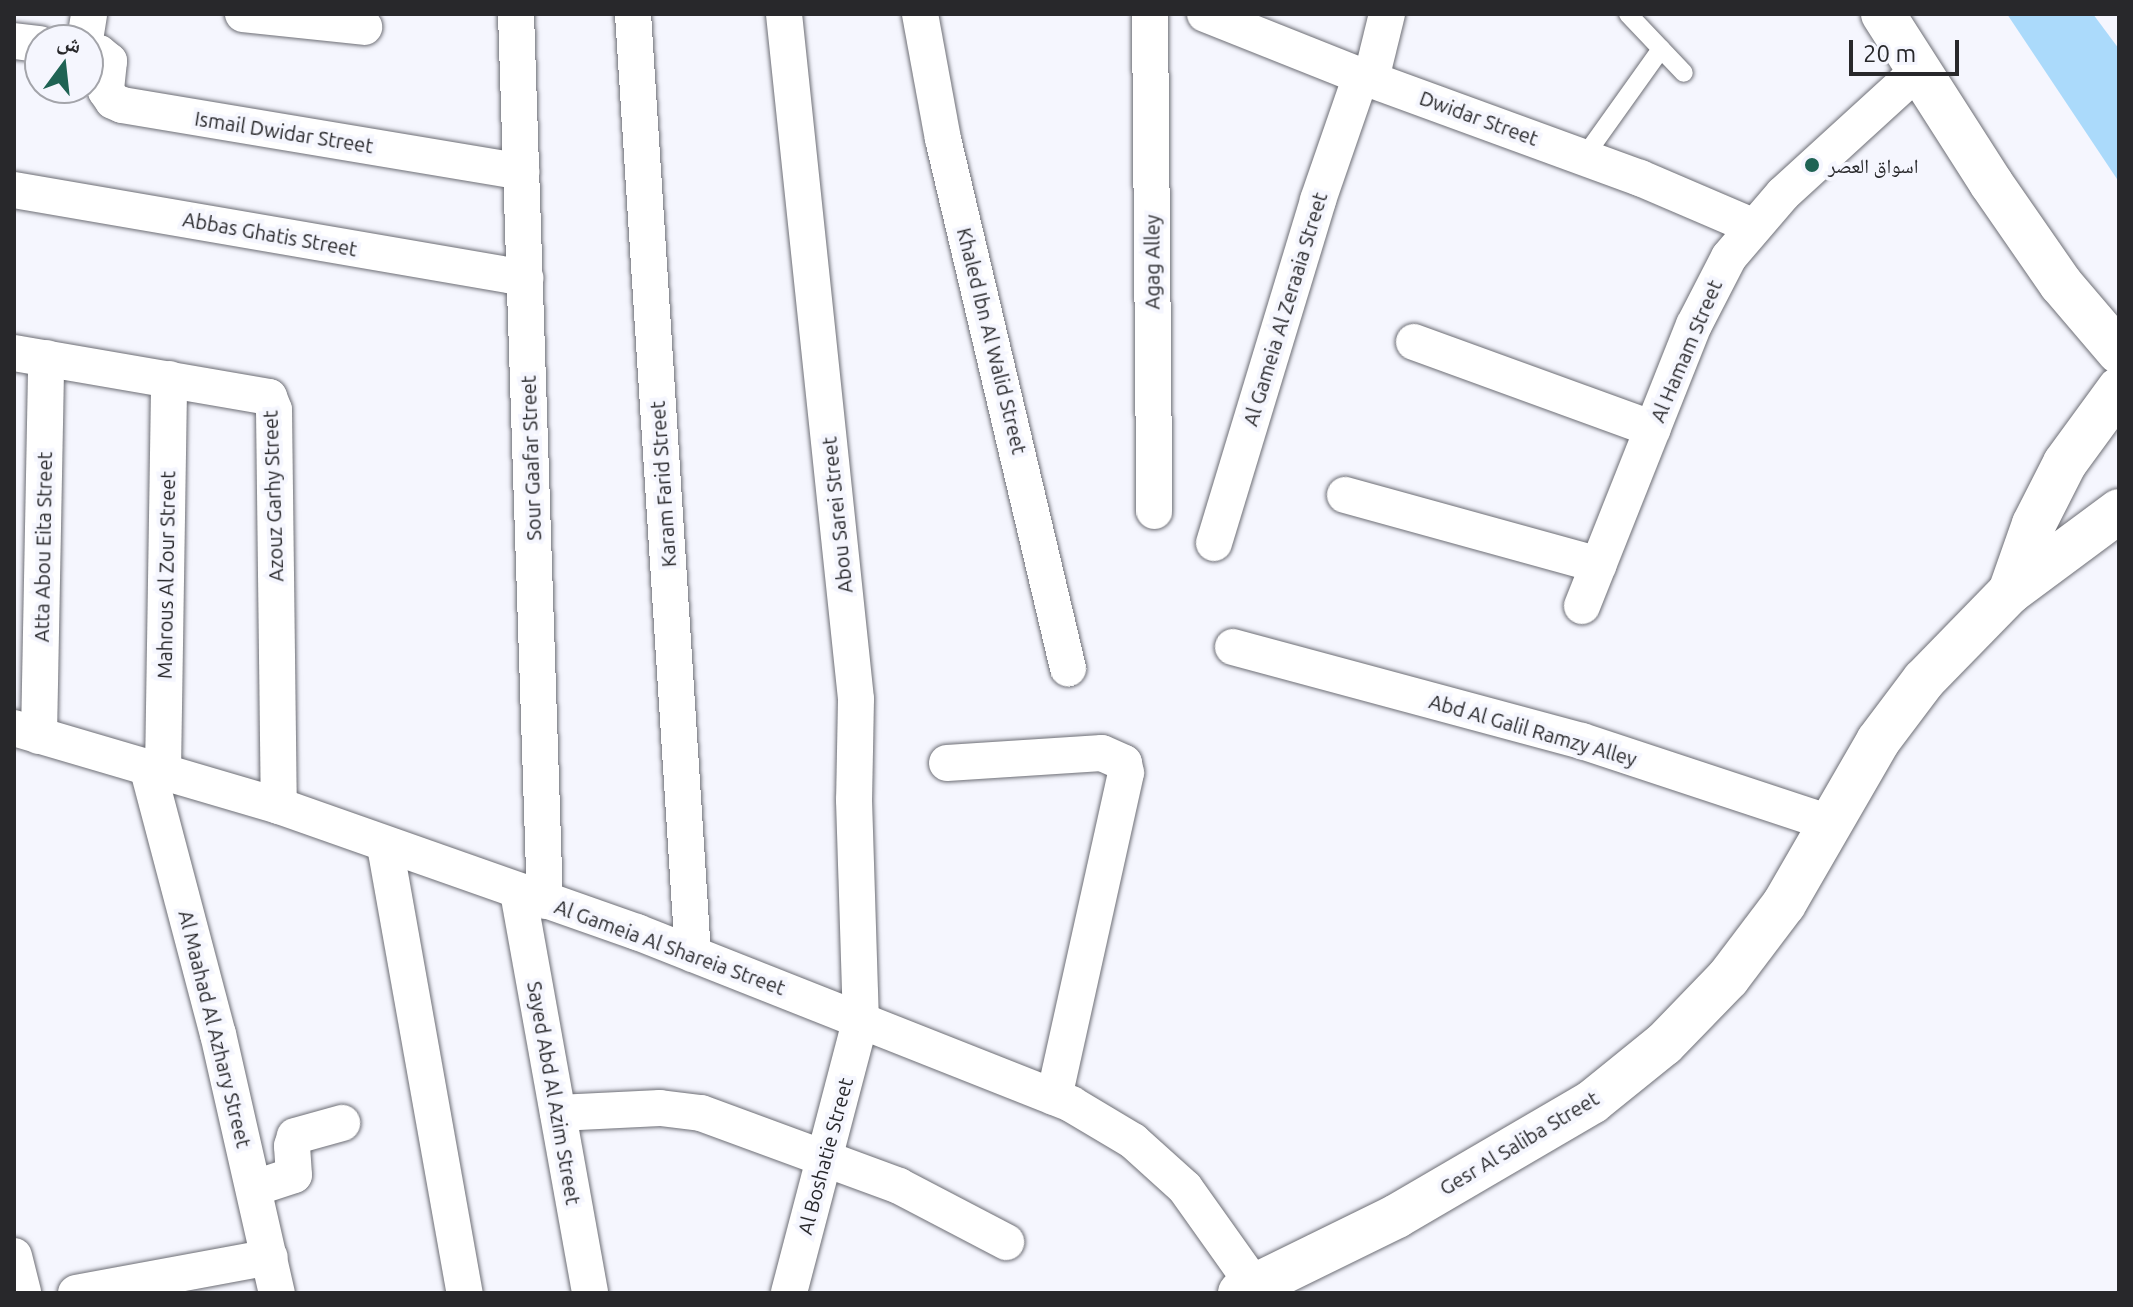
<!DOCTYPE html>
<meta charset="utf-8">
<style>
body{margin:0}
#map{position:relative;width:2133px;height:1307px;overflow:hidden;background:#f5f6fe;font-family:Ubuntu,"Noto Naskh Arabic",sans-serif}
div>[style]{position:absolute}
[style*='--x']{left:calc(var(--x)*1px);top:calc(var(--y)*1px);width:calc(var(--w)*1px);rotate:calc(var(--a)*1deg)}
.water>*{inset:0;background:#abdafb}
.roads{filter:drop-shadow(0 0 2px #6d6e75) drop-shadow(0 0 2px #6d6e75)}
.service>*{height:18px;margin:-9px;padding:0 9px;transform-origin:9px;border-radius:9px;background:#fff}
.minor>*{height:36px;margin:-18px;padding:0 18px;transform-origin:18px;border-radius:18px;background:#fff}
.tertiary>*{height:44px;margin:-22px;padding:0 22px;transform-origin:22px;border-radius:22px;background:#fff}
.secondary>*{height:44px;margin:-22px;padding:0 22px;transform-origin:22px;border-radius:22px;background:#fff}
.dots>*{width:22px;height:22px;translate:-50% -50%;box-sizing:border-box;border:4px solid #f5f6fe;border-radius:50%}
span{translate:-50% -50%;white-space:nowrap;text-align:center;line-height:1.15;-webkit-text-stroke:8px #f5f6fe;paint-order:stroke}
.street-label{font-size:20px;color:#28282b}
.poi-label{font-size:20px;color:#28282b}
.left{translate:0 -50%;text-align:left}
.frame{position:absolute;inset:0;border:16px solid #28282b;pointer-events:none}
.north{position:absolute;left:24px;top:24px;width:80px;height:80px;box-sizing:border-box;background:#f5f6fe;border:2px solid #a3a4aa;border-radius:50%;rotate:15deg;font-size:22px;font-weight:700;line-height:32px;text-align:center;color:#28282b}
.north::after{content:'';display:block;margin:auto;width:28px;height:36px;background:#1f6354;clip-path:polygon(50% 0,100% 100%,50% 72%,0 100%)}
.scale{position:absolute;left:1849px;top:40px;width:110px;height:36px;box-sizing:border-box;border:4px solid #28282b;border-top:0;padding-left:10px;font-size:24px;line-height:28px;white-space:nowrap;color:#28282b;-webkit-text-stroke:6px #f5f6fe;paint-order:stroke}
</style>
<div id="map">
<div class="water">
<i style="clip-path:polygon(2007px 14px,2093px 14px,2119px 49px,2119px 182px)"></i>
</div>
<div class="roads">
<div class="service">
<i style="--x:1628;--y:14;--w:81;--a:46.5"></i>
<i style="--x:1584;--y:157;--w:133;--a:-54.5"></i>
</div>
<div class="minor">
<i style="--x:243;--y:14;--w:122;--a:6.1"></i>
<i style="--x:516;--y:14;--w:887;--a:88.13"></i>
<i style="--x:633;--y:14;--w:942;--a:86.35"></i>
<i style="--x:784;--y:14;--w:689;--a:84"></i>
<i style="--x:856;--y:699;--w:101;--a:91.1"></i>
<i style="--x:854;--y:800;--w:218;--a:88.2"></i>
<i style="--x:861;--y:1018;--w:284;--a:104.7"></i>
<i style="--x:920;--y:14;--w:127;--a:79.6"></i>
<i style="--x:943;--y:139;--w:544;--a:76.71"></i>
<i style="--x:1150;--y:14;--w:497;--a:89.5"></i>
<i style="--x:1205;--y:14;--w:168;--a:21.7"></i>
<i style="--x:1361;--y:76;--w:297;--a:20.1"></i>
<i style="--x:1640;--y:178;--w:122;--a:23.2"></i>
<i style="--x:85;--y:40;--w:26;--a:-81"></i>
<i style="--x:14;--y:41;--w:26;--a:7"></i>
<i style="--x:88;--y:51;--w:11;--a:10"></i>
<i style="--x:99;--y:53;--w:13;--a:39"></i>
<i style="--x:109;--y:61;--w:30;--a:96"></i>
<i style="--x:106;--y:91;--w:12;--a:55"></i>
<i style="--x:113;--y:101;--w:10;--a:24"></i>
<i style="--x:122;--y:105;--w:405;--a:9.5"></i>
<i style="--x:1371;--y:79;--w:67;--a:-76.2"></i>
<i style="--x:14;--y:190;--w:519;--a:9.77"></i>
<i style="--x:1414;--y:342;--w:254;--a:20"></i>
<i style="--x:14;--y:353;--w:259;--a:9.8"></i>
<i style="--x:269;--y:397;--w:14;--a:69"></i>
<i style="--x:274;--y:410;--w:396;--a:89.3"></i>
<i style="--x:1345;--y:495;--w:263;--a:15.4"></i>
<i style="--x:1214;--y:543;--w:358;--a:-73.1"></i>
<i style="--x:1318;--y:200;--w:131;--a:-70.9"></i>
<i style="--x:1582;--y:606;--w:302;--a:-68.3"></i>
<i style="--x:1694;--y:325;--w:76;--a:-62.8"></i>
<i style="--x:1729;--y:257;--w:83;--a:-49.4"></i>
<i style="--x:1783;--y:194;--w:185;--a:-42.4"></i>
<i style="--x:1233;--y:647;--w:361;--a:15.1"></i>
<i style="--x:1582;--y:741;--w:261;--a:18.3"></i>
<i style="--x:14;--y:728;--w:276;--a:16.4"></i>
<i style="--x:279;--y:806;--w:380;--a:19.4"></i>
<i style="--x:637;--y:932;--w:467;--a:21.6"></i>
<i style="--x:1071;--y:1104;--w:72;--a:30.8"></i>
<i style="--x:1133;--y:1141;--w:70;--a:42.1"></i>
<i style="--x:1185;--y:1188;--w:119;--a:54.6"></i>
<i style="--x:39;--y:736;--w:378;--a:-88.9"></i>
<i style="--x:947;--y:763;--w:155;--a:-3.7"></i>
<i style="--x:1102;--y:753;--w:24;--a:24"></i>
<i style="--x:1124;--y:763;--w:10;--a:79"></i>
<i style="--x:1126;--y:773;--w:332;--a:102.5"></i>
<i style="--x:147;--y:766;--w:277;--a:75.2"></i>
<i style="--x:218;--y:1034;--w:266;--a:77.2"></i>
<i style="--x:163;--y:772;--w:393;--a:-89.1"></i>
<i style="--x:385;--y:846;--w:454;--a:79.9"></i>
<i style="--x:518;--y:892;--w:407;--a:79.8"></i>
<i style="--x:558;--y:1113;--w:102;--a:-2.8"></i>
<i style="--x:660;--y:1108;--w:41;--a:7"></i>
<i style="--x:701;--y:1113;--w:211;--a:20.2"></i>
<i style="--x:899;--y:1186;--w:121;--a:27.6"></i>
<i style="--x:255;--y:1188;--w:41;--a:-18.4"></i>
<i style="--x:294;--y:1175;--w:29;--a:-94"></i>
<i style="--x:292;--y:1146;--w:10;--a:-73"></i>
<i style="--x:295;--y:1136;--w:49;--a:-15.5"></i>
<i style="--x:14;--y:1256;--w:38;--a:76"></i>
<i style="--x:76;--y:1293;--w:197;--a:-10.5"></i>
</div>
<div class="tertiary">
<i style="--x:2010;--y:592;--w:72;--a:-70.6"></i>
<i style="--x:2034;--y:524;--w:68;--a:-63.1"></i>
<i style="--x:2065;--y:463;--w:92;--a:-53.9"></i>
<i style="--x:1240;--y:1293;--w:175;--a:-26.1"></i>
<i style="--x:1397;--y:1216;--w:226;--a:-30.3"></i>
<i style="--x:1592;--y:1102;--w:92;--a:-38.9"></i>
<i style="--x:1664;--y:1044;--w:92;--a:-45.9"></i>
<i style="--x:1728;--y:978;--w:93;--a:-52.9"></i>
<i style="--x:1784;--y:904;--w:188;--a:-60"></i>
<i style="--x:1878;--y:741;--w:76;--a:-53"></i>
<i style="--x:1924;--y:680;--w:123;--a:-45.7"></i>
<i style="--x:2010;--y:592;--w:136;--a:-36.6"></i>
</div>
<div class="secondary">
<i style="--x:1883;--y:14;--w:201;--a:57.4"></i>
<i style="--x:1991;--y:183;--w:123;--a:55.3"></i>
<i style="--x:2061;--y:284;--w:89;--a:49.5"></i>
</div>
</div>
<div class="dots">
<i style="left:1812px;top:165px;background:#1f6354"></i>
</div>
<div class="street-label">
<span style="left:1479px;top:118px;rotate:20deg">Dwidar Street</span>
<span style="left:284px;top:132px;rotate:9deg">Ismail Dwidar Street</span>
<span style="left:270px;top:234px;rotate:10deg">Abbas Ghatis Street</span>
<span style="left:1152px;top:262px;rotate:-90deg">Agag Alley</span>
<span style="left:1285px;top:309px;rotate:-73deg">Al Gameia Al Zeraaia Street</span>
<span style="left:992px;top:341px;rotate:76deg">Khaled Ibn Al Walid Street</span>
<span style="left:1686px;top:351px;rotate:-67deg">Al Hamam Street</span>
<span style="left:531px;top:458px;rotate:-92deg">Sour Gaafar Street</span>
<span style="left:663px;top:484px;rotate:-94deg">Karam Farid Street</span>
<span style="left:273px;top:496px;rotate:-92deg">Azouz Garhy Street</span>
<span style="left:837px;top:515px;rotate:-96deg">Abou Sarei Street</span>
<span style="left:43px;top:547px;rotate:-89deg">Atta Abou Eita Street</span>
<span style="left:166px;top:575px;rotate:-89deg">Mahrous Al Zour Street</span>
<span style="left:1533px;top:730px;rotate:16deg">Abd Al Galil Ramzy Alley</span>
<span style="left:670px;top:947px;rotate:20deg">Al Gameia Al Shareia Street</span>
<span style="left:215px;top:1029px;rotate:76deg">Al Maahad Al Azhary Street</span>
<span style="left:554px;top:1093px;rotate:80deg">Sayed Abd Al Azim Street</span>
<span style="left:1519px;top:1143px;rotate:-31deg">Gesr Al Saliba Street</span>
<span style="left:825px;top:1156px;rotate:-75deg">Al Boshatie Street</span>
</div>
<div class="poi-label">
<span class="left" style="left:1828px;top:165px">اسواق العصر</span>
</div>
<div class="frame"></div>
<div class="north">ش</div>
<div class="scale">20 m</div>
</div>
